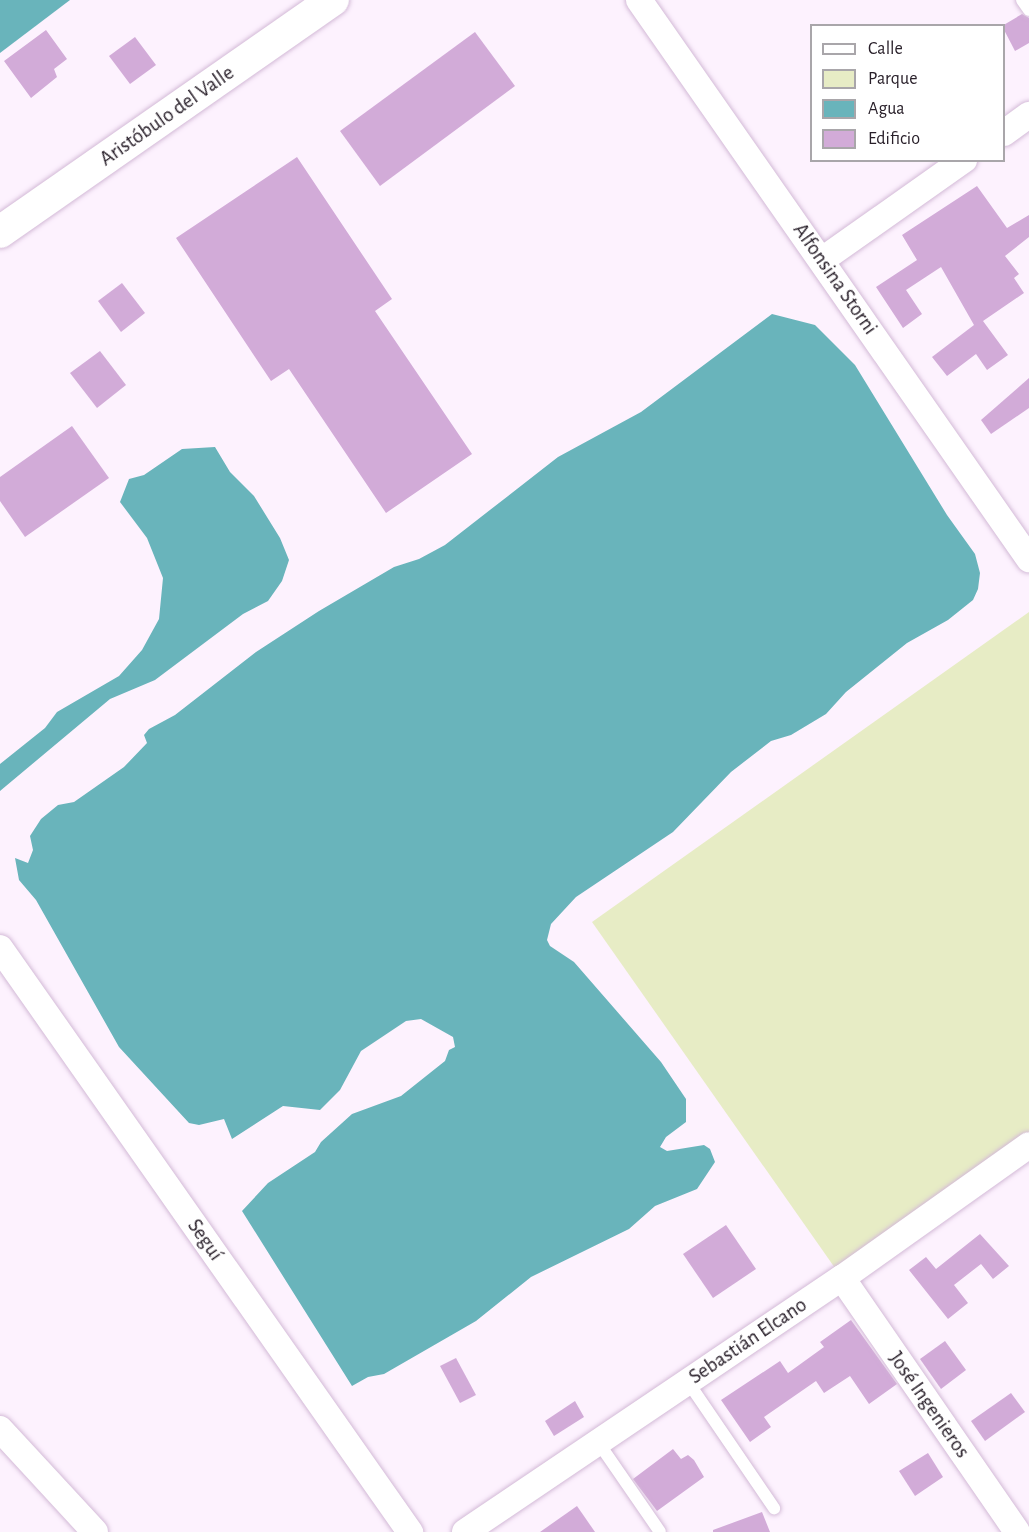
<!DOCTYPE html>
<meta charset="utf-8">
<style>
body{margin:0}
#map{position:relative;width:1029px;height:1532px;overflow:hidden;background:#fdf2fe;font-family:"Alegreya Sans",sans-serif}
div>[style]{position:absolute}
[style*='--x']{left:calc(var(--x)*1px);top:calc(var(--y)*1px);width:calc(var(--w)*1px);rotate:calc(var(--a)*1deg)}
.green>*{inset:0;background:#e7ecc5}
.water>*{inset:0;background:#69b4bb}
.building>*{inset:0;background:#d2abd8}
.roads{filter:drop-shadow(0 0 2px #d3bad7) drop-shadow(0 0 2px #d3bad7)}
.service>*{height:12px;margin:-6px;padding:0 6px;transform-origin:6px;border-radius:6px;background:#fff}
.minor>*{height:26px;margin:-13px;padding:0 13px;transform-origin:13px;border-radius:13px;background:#fff}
.tertiary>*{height:32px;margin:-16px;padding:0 16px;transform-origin:16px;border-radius:16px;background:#fff}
span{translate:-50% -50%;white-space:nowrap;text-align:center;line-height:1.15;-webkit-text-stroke:4.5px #fff;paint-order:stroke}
.street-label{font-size:21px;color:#29202a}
.legend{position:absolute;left:810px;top:24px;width:195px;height:138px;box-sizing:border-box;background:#fff;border:2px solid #a9a6aa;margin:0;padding:8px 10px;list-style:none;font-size:18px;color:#29202a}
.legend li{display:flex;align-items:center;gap:12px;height:30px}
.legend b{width:30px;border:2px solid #a9a6aa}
</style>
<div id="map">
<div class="green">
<i style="clip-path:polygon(1029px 612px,1029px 1145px,842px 1278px,592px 922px)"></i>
</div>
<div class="water">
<i style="clip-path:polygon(0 0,70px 0,0 53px)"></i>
<i style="clip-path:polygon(772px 314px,815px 325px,855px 365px,947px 515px,975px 554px,980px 573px,978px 589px,973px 600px,948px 620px,907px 643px,846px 692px,826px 714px,791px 735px,771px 741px,731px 772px,673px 832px,576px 897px,551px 924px,547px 940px,550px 946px,574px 962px,661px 1062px,686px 1099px,686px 1122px,666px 1137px,660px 1147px,667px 1151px,704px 1145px,710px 1149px,715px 1162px,697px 1189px,655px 1206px,629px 1229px,531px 1277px,476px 1321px,384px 1374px,368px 1377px,352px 1386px,242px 1211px,268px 1183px,315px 1152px,321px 1142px,352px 1114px,401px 1096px,445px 1061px,449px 1050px,455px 1047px,453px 1037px,421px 1019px,406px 1021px,361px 1051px,340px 1090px,320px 1110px,283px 1106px,232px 1139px,224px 1119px,199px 1125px,189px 1123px,119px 1047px,36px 900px,19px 880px,15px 858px,28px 863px,33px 850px,30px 836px,41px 819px,58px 805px,74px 802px,124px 767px,147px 743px,144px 735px,149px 729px,175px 715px,256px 652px,319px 611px,394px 567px,419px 559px,445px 545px,558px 457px,641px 412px)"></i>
<i style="clip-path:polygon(215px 447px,230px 472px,254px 496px,280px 538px,289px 560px,282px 581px,268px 601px,243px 614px,155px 680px,110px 699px,0 791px,0 764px,45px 728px,57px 712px,119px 676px,142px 650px,159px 619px,163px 578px,147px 538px,120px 502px,129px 479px,144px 475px,182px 449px)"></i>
</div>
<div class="building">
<i style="clip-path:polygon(1022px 14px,1029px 18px,1029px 43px,1015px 51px,1002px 26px)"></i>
<i style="clip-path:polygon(46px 30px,67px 59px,54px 69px,57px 77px,31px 98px,4px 61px)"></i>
<i style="clip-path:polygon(475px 32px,515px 86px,380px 186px,340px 131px)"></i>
<i style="clip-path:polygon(135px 37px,156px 65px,130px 84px,109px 56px)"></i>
<i style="clip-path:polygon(297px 157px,392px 299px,375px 311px,472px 454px,386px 513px,289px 369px,271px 381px,176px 238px)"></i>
<i style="clip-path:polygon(977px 186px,1007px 228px,1029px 215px,1029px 237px,1005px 256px,1019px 274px,1014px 278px,1024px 293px,983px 321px,1008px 355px,987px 370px,976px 354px,947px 376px,932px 357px,974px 325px,941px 267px,906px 290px,922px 314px,903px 328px,876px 287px,917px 260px,902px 235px)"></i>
<i style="clip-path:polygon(122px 283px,145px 313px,121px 332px,98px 301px)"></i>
<i style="clip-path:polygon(100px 351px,126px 385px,97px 408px,70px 373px)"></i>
<i style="clip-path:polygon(1029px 378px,1029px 408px,991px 434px,981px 420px)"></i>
<i style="clip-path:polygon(72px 426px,109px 478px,25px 537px,0 501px,0 477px)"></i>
<i style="clip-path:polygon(726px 1225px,756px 1269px,713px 1298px,683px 1254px)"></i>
<i style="clip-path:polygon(980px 1234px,1009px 1266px,993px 1279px,981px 1264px,954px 1285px,968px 1303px,948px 1319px,909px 1270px,926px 1257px,936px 1269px)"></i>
<i style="clip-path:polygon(851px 1320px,897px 1384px,869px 1404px,850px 1376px,824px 1393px,816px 1381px,764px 1417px,771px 1427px,750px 1442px,721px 1400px,780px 1361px,788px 1373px,824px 1347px,820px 1342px)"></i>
<i style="clip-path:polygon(945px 1341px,966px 1370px,941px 1389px,920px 1359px)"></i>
<i style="clip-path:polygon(456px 1358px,476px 1395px,460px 1403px,440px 1366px)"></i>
<i style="clip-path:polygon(1011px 1393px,1025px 1412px,985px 1441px,971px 1421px)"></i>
<i style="clip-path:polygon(575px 1401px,584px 1417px,554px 1436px,545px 1421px)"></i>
<i style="clip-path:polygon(673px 1449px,681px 1459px,688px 1455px,694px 1460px,704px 1477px,657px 1511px,633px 1479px)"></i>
<i style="clip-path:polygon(928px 1453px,943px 1477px,915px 1496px,899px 1471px)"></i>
<i style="clip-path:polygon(577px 1506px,595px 1532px,540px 1532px)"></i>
<i style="clip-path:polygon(762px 1512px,770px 1532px,713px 1532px,713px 1530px)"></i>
</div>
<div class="roads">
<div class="service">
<i style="--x:1022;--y:0;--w:12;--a:55"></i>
<i style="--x:688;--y:1382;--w:153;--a:55.7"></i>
<i style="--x:598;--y:1442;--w:109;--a:55.4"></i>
</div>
<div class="minor">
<i style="--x:639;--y:0;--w:682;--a:55.1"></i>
<i style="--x:1004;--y:133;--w:31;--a:-36"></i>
<i style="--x:822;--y:260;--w:174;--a:-35.2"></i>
<i style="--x:0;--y:948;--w:714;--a:54.93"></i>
<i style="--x:842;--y:1278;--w:308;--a:55.4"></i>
<i style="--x:0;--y:1429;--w:140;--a:47.3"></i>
<i style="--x:465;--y:1532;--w:455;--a:-34"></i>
<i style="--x:842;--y:1278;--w:229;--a:-35.4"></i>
</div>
<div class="tertiary">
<i style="--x:0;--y:232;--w:406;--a:-34.9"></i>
</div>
</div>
<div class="street-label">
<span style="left:167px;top:116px;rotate:-35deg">Aristóbulo del Valle</span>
<span style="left:835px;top:279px;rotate:55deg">Alfonsina Storni</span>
<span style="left:205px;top:1240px;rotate:55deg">Seguí</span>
<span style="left:748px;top:1341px;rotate:-34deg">Sebastián Elcano</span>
<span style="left:929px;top:1405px;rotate:55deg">José Ingenieros</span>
</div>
<ul class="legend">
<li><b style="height:8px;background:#fff"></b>Calle</li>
<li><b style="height:16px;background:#e7ecc5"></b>Parque</li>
<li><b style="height:16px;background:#69b4bb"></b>Agua</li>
<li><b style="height:16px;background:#d2abd8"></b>Edificio</li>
</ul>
</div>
